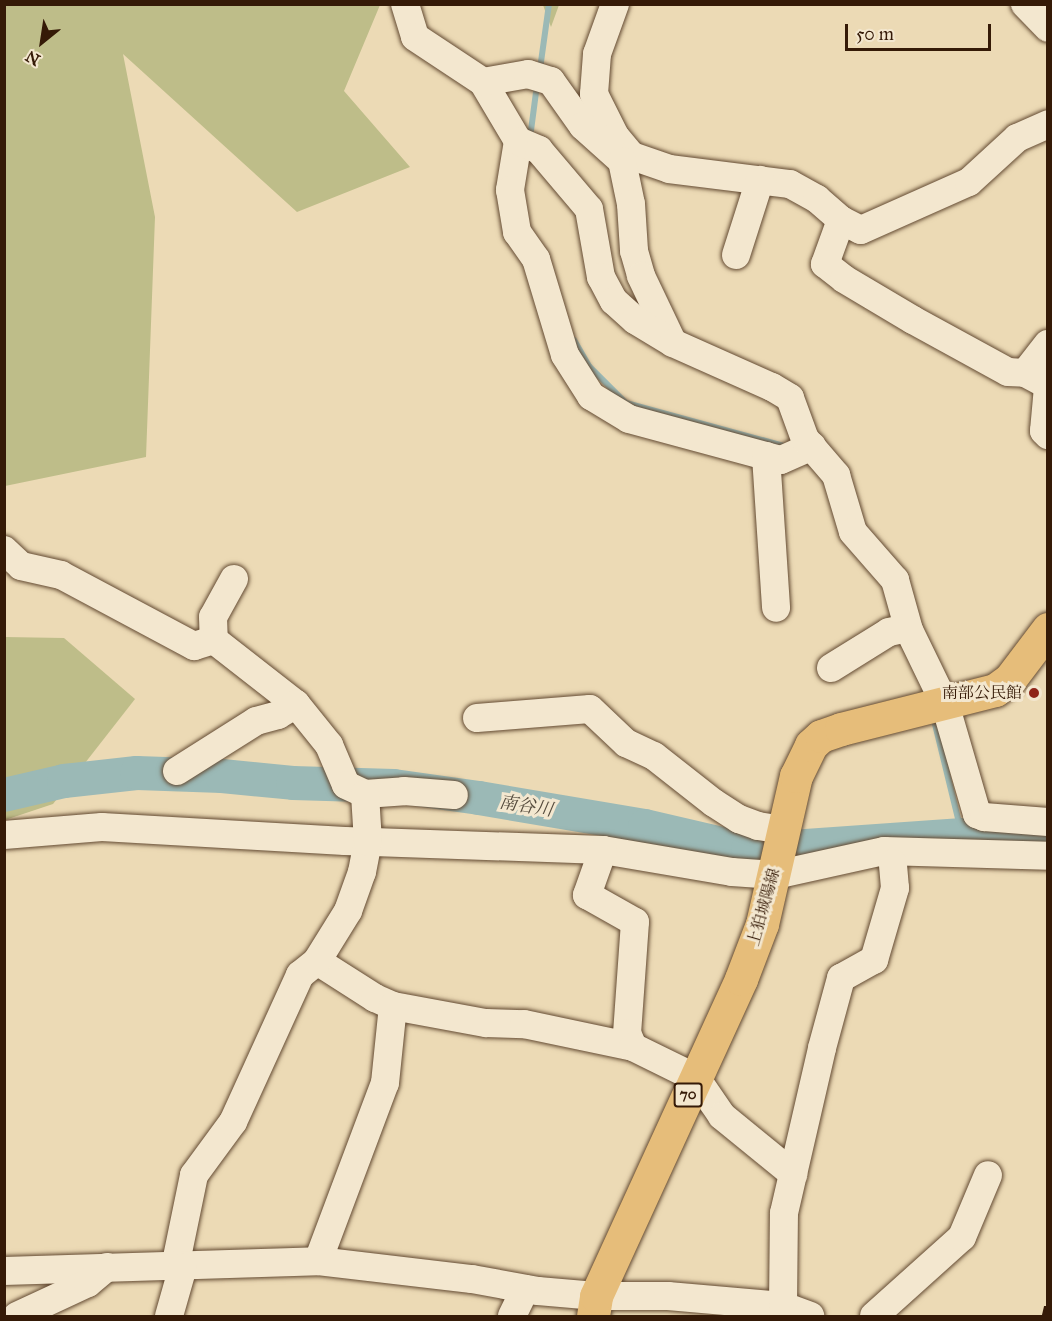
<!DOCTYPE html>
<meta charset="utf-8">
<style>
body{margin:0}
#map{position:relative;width:1052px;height:1321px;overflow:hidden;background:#ecdab5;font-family:"IM FELL Great Primer","Noto Serif JP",serif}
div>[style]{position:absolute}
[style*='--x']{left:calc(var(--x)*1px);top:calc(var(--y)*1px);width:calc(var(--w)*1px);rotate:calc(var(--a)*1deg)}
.green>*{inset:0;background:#bebd89}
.stream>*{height:6px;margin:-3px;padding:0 3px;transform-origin:3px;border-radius:3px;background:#9bb9b6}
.river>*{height:34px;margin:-17px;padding:0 17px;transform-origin:17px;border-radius:17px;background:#9bb9b6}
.roads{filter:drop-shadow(0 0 2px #634a32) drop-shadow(0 0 2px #634a32)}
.minor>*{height:28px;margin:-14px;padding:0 14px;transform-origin:14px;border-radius:14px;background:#f3e7cf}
.major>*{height:33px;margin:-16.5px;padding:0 16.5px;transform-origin:16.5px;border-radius:16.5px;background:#e6bd7a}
.rail>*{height:4.5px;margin-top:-2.25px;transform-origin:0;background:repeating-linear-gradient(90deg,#351a07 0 10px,transparent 0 20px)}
.dots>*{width:16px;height:16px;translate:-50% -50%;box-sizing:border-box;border:3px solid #f3e7cf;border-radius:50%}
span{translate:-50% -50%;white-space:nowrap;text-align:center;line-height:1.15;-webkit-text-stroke:6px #f3e7cf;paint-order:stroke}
.shield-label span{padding:2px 4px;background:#f3e7cf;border:2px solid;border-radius:4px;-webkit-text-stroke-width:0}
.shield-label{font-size:15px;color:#351a07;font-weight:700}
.poi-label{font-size:16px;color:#351a07}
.right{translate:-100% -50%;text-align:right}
.street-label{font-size:16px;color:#351a07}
.water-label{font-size:18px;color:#544a3c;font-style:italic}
.frame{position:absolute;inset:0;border:6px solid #351a07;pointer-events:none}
.north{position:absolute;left:12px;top:12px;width:60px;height:60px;-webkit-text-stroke:4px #f3e7cf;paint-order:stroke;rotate:210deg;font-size:16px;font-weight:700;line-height:24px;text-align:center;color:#351a07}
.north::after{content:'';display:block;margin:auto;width:21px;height:27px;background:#351a07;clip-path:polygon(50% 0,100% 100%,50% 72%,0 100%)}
.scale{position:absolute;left:845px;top:24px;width:146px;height:27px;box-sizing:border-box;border:3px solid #351a07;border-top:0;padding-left:8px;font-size:18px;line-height:21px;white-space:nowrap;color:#351a07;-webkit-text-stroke:4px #f3e7cf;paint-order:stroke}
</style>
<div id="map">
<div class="green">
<i style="clip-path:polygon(5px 4px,380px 5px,344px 91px,410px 167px,297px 212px,123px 54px,155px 217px,146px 457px,5px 486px)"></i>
<i style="clip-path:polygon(543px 5px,559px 5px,551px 27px)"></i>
<i style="clip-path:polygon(5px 637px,64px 638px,135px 699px,53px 804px,5px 820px)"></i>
</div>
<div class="stream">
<i style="--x:540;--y:69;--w:66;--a:-82.1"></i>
<i style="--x:530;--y:138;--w:53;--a:-82.5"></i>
<i style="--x:574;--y:340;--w:30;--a:60"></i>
<i style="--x:589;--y:366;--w:52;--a:45"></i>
<i style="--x:626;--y:403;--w:168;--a:15.2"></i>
<i style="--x:933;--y:716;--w:122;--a:76.3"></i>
</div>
<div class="river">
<i style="--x:4;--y:795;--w:62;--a:-13.1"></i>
<i style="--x:64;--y:781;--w:73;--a:-6.3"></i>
<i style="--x:137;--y:773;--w:85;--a:2"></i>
<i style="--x:222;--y:776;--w:71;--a:5.6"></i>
<i style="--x:293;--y:783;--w:101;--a:1.7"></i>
<i style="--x:394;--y:786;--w:86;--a:8"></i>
<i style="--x:479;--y:798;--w:168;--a:9.6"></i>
<i style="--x:645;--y:826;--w:106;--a:13.1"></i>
<i style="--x:748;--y:850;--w:215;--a:-4"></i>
<i style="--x:962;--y:835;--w:86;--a:2.7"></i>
</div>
<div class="roads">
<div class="minor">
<i style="--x:405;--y:4;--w:34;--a:73"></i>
<i style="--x:415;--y:37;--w:82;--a:33.5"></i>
<i style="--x:483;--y:82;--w:69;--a:59.3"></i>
<i style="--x:518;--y:141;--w:50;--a:99.3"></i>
<i style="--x:510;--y:190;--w:43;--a:80.5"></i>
<i style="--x:517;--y:232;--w:33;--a:55"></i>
<i style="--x:536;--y:259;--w:100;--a:73.2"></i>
<i style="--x:565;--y:355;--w:49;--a:57.6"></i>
<i style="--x:591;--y:396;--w:44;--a:31.2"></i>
<i style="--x:629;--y:419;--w:157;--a:15.1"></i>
<i style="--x:781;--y:460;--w:34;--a:-24"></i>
<i style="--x:615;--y:4;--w:53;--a:109.8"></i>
<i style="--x:597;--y:54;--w:40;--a:94.3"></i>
<i style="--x:594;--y:94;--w:47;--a:63.4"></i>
<i style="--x:615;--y:136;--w:26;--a:50"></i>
<i style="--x:632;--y:156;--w:39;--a:19"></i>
<i style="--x:669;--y:169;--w:122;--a:7.1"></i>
<i style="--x:790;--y:184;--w:31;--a:29"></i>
<i style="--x:817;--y:199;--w:32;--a:41"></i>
<i style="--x:841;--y:220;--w:22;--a:27"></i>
<i style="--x:861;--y:230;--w:118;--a:-24"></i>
<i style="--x:969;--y:182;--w:65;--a:-42.5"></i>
<i style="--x:1017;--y:138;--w:34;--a:-24"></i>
<i style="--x:1025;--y:4;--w:33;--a:46"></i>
<i style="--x:483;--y:82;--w:46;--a:-10.1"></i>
<i style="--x:528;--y:74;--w:24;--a:17"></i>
<i style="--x:551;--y:81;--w:55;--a:54.6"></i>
<i style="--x:583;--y:126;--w:52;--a:41.9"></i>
<i style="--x:622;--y:161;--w:44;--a:78.2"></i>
<i style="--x:631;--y:204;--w:47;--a:86.3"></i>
<i style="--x:634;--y:251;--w:26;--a:74"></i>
<i style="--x:641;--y:276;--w:74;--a:64.5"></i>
<i style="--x:518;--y:141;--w:23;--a:23"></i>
<i style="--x:539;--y:150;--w:77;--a:49.7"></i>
<i style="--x:589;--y:209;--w:69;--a:80"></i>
<i style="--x:601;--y:277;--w:27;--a:62"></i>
<i style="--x:614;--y:301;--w:28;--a:42"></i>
<i style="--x:635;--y:320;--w:44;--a:31.2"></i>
<i style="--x:673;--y:343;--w:108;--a:24"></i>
<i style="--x:772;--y:387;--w:21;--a:31"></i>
<i style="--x:790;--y:398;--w:44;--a:69.9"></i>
<i style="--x:805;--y:439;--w:48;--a:49.3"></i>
<i style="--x:836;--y:475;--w:59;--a:73.4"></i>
<i style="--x:853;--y:532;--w:64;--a:48.8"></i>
<i style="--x:895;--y:580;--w:52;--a:74.4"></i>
<i style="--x:909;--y:630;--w:82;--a:64.1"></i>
<i style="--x:945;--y:704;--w:115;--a:73.8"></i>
<i style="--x:977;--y:814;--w:8;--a:23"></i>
<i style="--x:984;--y:817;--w:64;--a:4.5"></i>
<i style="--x:841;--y:220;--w:47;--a:110"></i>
<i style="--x:825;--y:264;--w:24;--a:38"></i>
<i style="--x:844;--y:279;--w:80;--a:30.7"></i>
<i style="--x:913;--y:320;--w:108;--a:28.7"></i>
<i style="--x:1008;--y:372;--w:17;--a:3"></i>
<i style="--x:1025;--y:373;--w:26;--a:28"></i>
<i style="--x:736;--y:255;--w:79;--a:-72.3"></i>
<i style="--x:1025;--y:373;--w:37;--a:-52"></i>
<i style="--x:1048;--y:387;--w:44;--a:95.2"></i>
<i style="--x:1044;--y:431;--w:6;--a:45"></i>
<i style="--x:766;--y:456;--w:152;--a:86.2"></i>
<i style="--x:4;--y:550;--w:23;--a:43"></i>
<i style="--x:21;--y:566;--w:41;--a:12.7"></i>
<i style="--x:61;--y:575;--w:151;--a:28.1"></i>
<i style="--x:194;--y:646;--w:21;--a:-17"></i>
<i style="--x:234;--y:579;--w:43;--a:118.9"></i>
<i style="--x:213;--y:617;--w:23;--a:88"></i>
<i style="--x:214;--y:640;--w:104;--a:38"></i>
<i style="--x:296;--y:704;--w:53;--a:51.2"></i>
<i style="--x:329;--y:745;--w:43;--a:67"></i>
<i style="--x:346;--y:785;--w:21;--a:25"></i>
<i style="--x:365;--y:794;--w:39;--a:-4"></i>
<i style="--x:404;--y:791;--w:50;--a:4.6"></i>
<i style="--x:831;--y:668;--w:68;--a:-31.8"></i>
<i style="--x:889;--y:632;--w:19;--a:-12"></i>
<i style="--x:477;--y:718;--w:113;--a:-4.6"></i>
<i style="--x:590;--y:709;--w:50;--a:43.4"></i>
<i style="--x:626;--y:743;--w:31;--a:25"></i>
<i style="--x:654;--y:756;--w:76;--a:38.1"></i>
<i style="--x:714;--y:803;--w:30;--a:33"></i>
<i style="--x:739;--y:819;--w:20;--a:20"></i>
<i style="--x:758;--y:826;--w:24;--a:9"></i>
<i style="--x:177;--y:771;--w:93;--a:-32.3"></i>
<i style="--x:256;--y:721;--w:23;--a:-15"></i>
<i style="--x:278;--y:715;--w:21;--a:-31"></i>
<i style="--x:4;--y:835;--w:98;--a:-4.7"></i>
<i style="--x:102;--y:827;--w:243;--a:3.3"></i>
<i style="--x:345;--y:841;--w:258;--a:2"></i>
<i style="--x:603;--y:850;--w:131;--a:9.7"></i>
<i style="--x:732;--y:872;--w:43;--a:4"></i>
<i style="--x:775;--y:875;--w:112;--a:-12.4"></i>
<i style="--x:884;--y:851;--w:164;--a:1.7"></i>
<i style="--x:603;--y:850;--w:48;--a:109.6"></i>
<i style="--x:587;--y:895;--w:55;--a:29.4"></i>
<i style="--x:635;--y:922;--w:111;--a:94.1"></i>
<i style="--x:627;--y:1033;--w:15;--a:67"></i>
<i style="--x:317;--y:961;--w:69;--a:32.5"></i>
<i style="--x:375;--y:998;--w:20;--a:24"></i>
<i style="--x:393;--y:1006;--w:95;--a:10.4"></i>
<i style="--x:486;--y:1023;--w:38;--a:2"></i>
<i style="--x:524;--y:1024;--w:111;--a:11.9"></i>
<i style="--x:633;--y:1047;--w:70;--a:26.2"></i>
<i style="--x:696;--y:1078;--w:46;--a:55.6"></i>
<i style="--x:722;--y:1116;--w:92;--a:39.2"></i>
<i style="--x:318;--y:1261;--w:190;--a:-69.4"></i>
<i style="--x:385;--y:1083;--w:77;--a:-84.1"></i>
<i style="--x:175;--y:1267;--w:94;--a:-78.3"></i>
<i style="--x:194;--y:1175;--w:66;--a:-53.7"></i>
<i style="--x:233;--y:1122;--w:162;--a:-65.5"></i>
<i style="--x:300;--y:975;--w:22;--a:-39"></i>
<i style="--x:317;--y:961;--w:59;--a:-58.2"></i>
<i style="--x:348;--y:911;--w:41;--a:-70.3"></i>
<i style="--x:362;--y:872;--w:31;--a:-79"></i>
<i style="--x:368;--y:842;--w:48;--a:-93.6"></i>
<i style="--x:4;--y:1271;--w:314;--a:-1.8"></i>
<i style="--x:318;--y:1261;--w:155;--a:6.7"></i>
<i style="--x:472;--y:1279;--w:67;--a:10.3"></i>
<i style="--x:538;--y:1291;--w:58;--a:4.9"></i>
<i style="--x:596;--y:1296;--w:72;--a:0"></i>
<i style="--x:668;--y:1296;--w:115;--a:5"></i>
<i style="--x:783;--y:1306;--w:29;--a:20"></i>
<i style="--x:783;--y:1306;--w:93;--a:-89.4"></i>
<i style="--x:784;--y:1213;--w:169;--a:-77"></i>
<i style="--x:822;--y:1048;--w:73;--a:-74.8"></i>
<i style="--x:841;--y:978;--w:38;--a:-29"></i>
<i style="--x:874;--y:960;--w:75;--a:-73.7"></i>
<i style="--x:895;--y:888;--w:25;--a:-95"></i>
<i style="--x:17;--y:1316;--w:78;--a:-24.9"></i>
<i style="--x:88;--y:1283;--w:25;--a:-40"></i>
<i style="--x:169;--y:1316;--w:51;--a:-74.1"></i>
<i style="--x:512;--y:1316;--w:30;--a:-64"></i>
<i style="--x:874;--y:1316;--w:118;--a:-41.9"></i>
<i style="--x:962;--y:1237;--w:67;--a:-67.2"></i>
</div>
<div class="major">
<i style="--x:593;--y:1316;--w:20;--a:-81"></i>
<i style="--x:596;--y:1296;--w:349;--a:-65.4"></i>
<i style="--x:741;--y:979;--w:59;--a:-69.1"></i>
<i style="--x:762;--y:924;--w:152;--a:-77.1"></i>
<i style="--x:796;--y:776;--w:34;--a:-64"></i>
<i style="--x:811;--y:745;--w:13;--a:-42"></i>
<i style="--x:821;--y:736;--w:21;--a:-19"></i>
<i style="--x:841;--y:729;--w:159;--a:-14.2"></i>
<i style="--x:995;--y:690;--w:19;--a:-36"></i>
<i style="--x:1010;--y:679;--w:63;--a:-52.8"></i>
</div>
</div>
<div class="rail">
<i style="--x:1044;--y:1316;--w:17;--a:-77"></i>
</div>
<div class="dots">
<i style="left:1034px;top:693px;background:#8f2418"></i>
</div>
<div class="shield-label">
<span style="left:688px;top:1095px">70</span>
</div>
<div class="poi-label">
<span class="right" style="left:1022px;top:693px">南部公民館</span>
</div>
<div class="street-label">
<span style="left:764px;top:907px;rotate:-74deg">上狛城陽線</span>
</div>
<div class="water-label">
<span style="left:526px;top:806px;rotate:9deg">南谷川</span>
</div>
<div class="frame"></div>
<div class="north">N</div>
<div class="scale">50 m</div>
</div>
